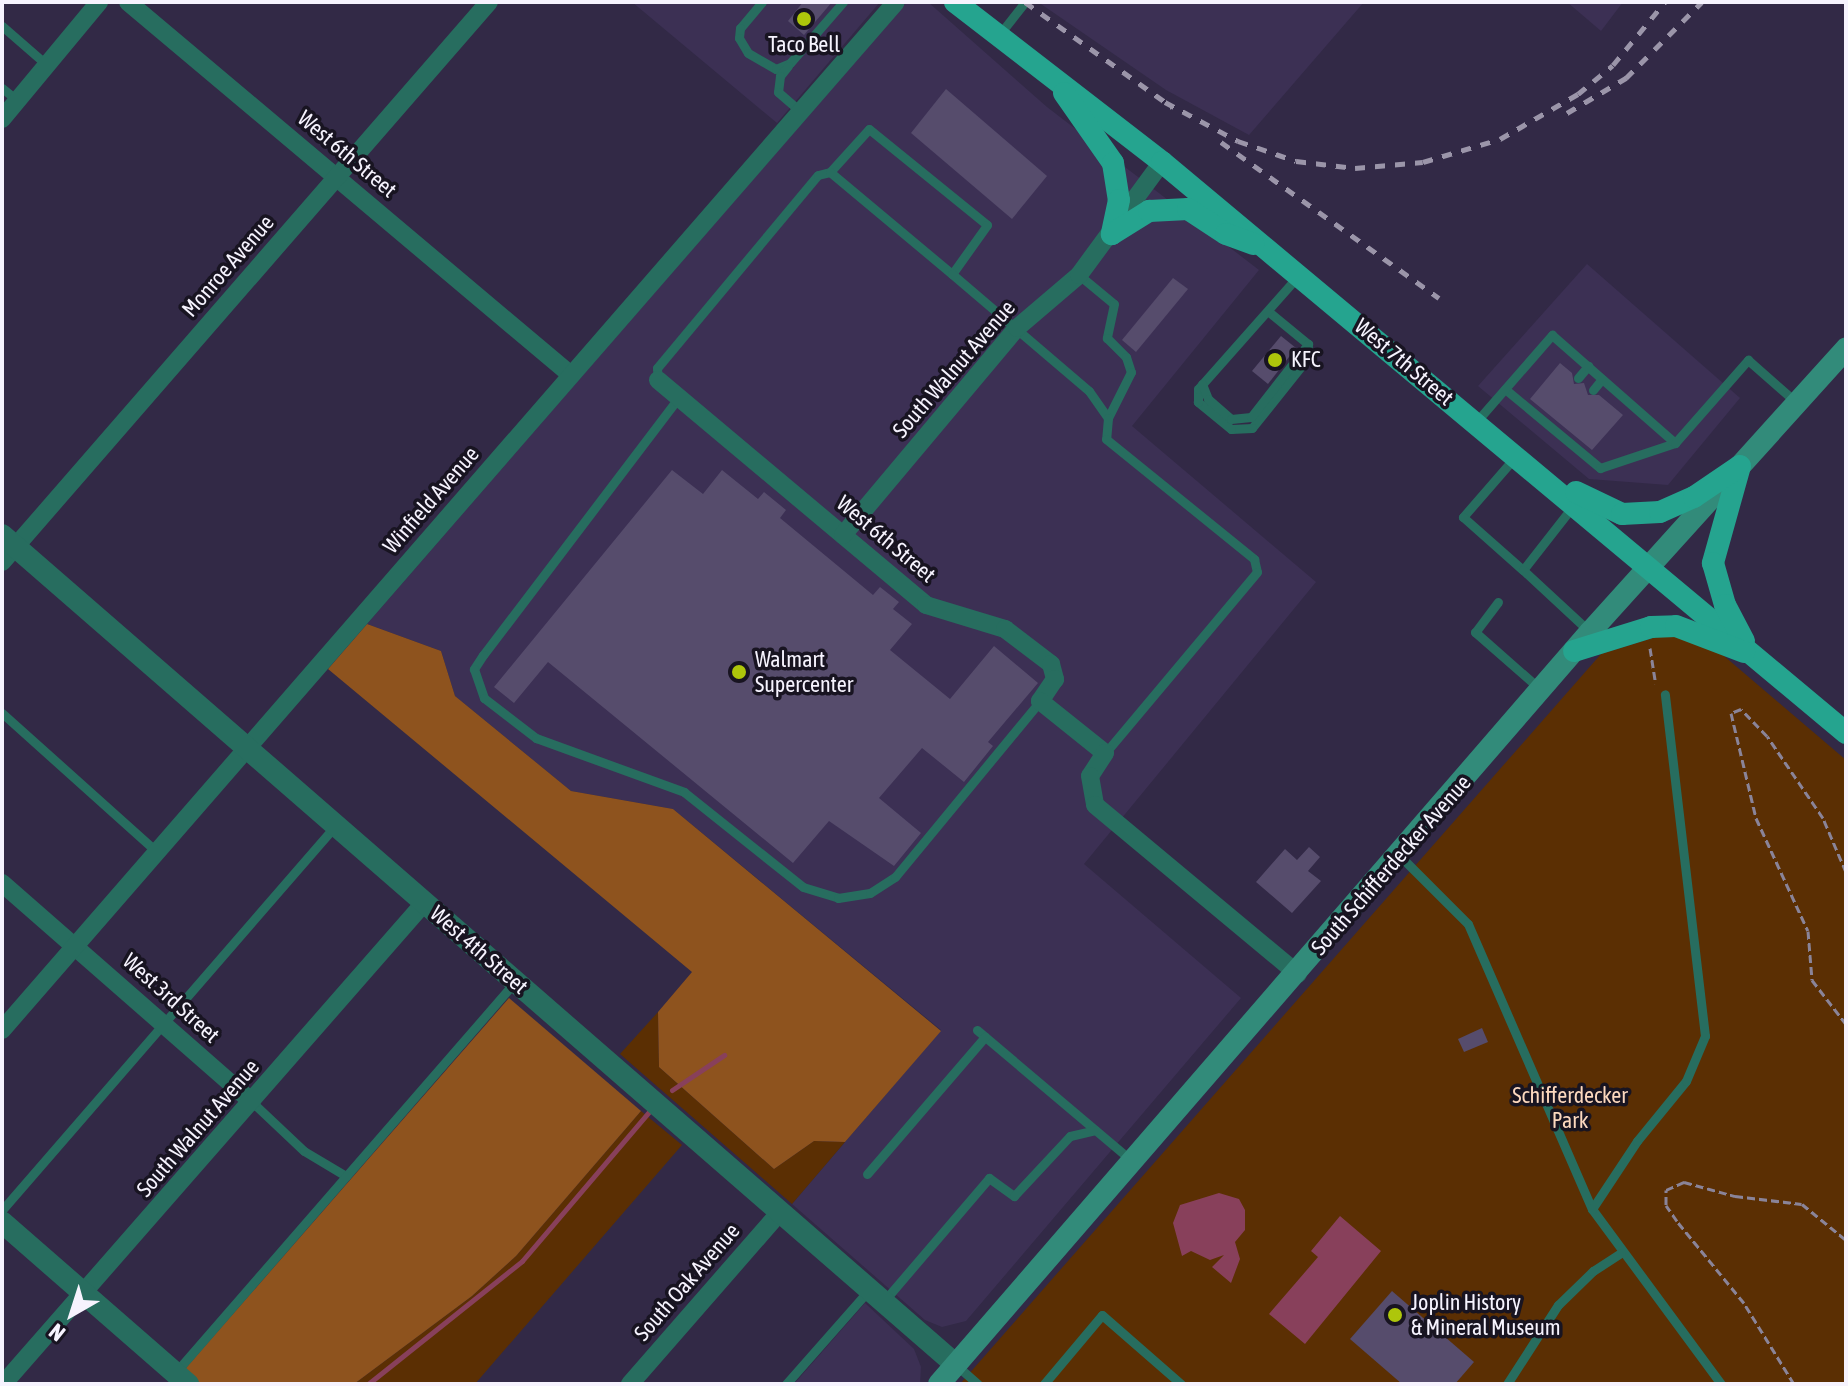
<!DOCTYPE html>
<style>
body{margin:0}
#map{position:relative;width:1848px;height:1386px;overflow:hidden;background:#322946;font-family:"Asap Condensed",sans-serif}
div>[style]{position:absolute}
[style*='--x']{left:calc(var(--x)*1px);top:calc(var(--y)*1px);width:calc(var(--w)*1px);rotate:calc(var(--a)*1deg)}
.built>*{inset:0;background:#3c3054}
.green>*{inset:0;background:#5b2f03}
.forest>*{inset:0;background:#8e531e}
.water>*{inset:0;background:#88405b}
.stream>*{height:5px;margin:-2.5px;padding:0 2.5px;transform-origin:2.5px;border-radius:2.5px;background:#88405b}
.building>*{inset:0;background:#564c6c}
.path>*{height:3px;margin-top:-1.5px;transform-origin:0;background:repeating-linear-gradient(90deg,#8a8499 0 8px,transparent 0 12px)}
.service>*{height:9px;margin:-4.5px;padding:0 4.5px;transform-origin:4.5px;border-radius:4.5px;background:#276d5f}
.minor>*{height:18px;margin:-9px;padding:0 9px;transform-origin:9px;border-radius:9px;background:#276d5f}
.tertiary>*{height:22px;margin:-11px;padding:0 11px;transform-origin:11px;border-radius:11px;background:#276d5f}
.secondary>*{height:22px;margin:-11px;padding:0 11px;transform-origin:11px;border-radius:11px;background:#328b7a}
.primary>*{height:22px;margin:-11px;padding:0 11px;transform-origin:11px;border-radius:11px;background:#25a48f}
.rail>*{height:5px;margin-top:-2.5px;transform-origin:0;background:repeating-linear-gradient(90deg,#9b95a9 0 10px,transparent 0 20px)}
.dots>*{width:22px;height:22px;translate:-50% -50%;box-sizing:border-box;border:4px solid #181421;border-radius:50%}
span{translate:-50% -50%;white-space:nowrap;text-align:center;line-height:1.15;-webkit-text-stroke:7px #181421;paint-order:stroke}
.poi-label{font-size:22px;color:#f6f3fe}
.left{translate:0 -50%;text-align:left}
.street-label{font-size:22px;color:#f6f3fe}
.park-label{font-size:22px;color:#fcd8be}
.frame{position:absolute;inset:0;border:4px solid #f6f3fe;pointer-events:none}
.north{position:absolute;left:32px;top:1274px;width:80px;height:80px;-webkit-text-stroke:6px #181421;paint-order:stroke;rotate:219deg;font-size:22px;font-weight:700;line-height:32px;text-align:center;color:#f6f3fe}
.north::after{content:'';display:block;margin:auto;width:28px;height:36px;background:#f6f3fe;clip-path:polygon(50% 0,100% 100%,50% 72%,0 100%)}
</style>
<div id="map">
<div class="built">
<i style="clip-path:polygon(632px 2px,880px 2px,777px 123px)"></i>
<i style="clip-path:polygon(907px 2px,928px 2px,1047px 107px,1259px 270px,1132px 426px,1316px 582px,1084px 864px,1241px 998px,966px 1321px,942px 1327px,925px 1320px,792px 1204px,941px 1030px,673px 809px,571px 791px,455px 696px,441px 651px,367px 624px)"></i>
<i style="clip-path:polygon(1038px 2px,1364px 2px,1249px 135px,1166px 90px)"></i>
<i style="clip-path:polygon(1567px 2px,1623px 2px,1601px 31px)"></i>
<i style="clip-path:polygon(1587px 264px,1740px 398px,1668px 485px,1589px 479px,1478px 386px)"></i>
<i style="clip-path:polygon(865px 1303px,914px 1349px,921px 1367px,920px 1384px,794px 1384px)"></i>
</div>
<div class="green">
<i style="clip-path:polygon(1669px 633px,1710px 644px,1846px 760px,1846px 1384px,960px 1384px,1601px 654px)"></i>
<i style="clip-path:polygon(658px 1012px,659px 1067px,774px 1169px,814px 1141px,845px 1142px,792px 1204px,620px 1054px)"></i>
<i style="clip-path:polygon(641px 1111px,682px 1145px,475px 1384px,354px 1384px,472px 1296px,516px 1256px)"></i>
</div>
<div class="forest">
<i style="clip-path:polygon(367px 624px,441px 651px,455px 696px,571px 791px,673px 809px,941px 1031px,845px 1142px,814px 1141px,774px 1169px,659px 1067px,658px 1012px,692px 972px,328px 669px)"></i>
<i style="clip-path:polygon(509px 998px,641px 1111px,516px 1256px,472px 1296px,354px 1384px,201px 1384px,184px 1370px)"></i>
</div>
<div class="water">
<i style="clip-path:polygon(1219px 1193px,1239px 1199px,1245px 1210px,1245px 1230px,1235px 1242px,1240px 1259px,1231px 1283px,1212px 1267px,1224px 1255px,1210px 1260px,1191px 1251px,1182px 1256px,1173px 1223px,1180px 1205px)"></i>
<i style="clip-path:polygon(1340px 1216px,1381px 1251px,1305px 1344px,1269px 1314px,1318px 1257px,1311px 1251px)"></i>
</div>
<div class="stream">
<i style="--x:672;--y:1090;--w:63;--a:-33.9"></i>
<i style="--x:368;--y:1384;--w:197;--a:-38.6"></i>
<i style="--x:522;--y:1261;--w:202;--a:-49.6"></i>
</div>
<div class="building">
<i style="clip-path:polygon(803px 2px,832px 2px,804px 35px,788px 21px)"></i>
<i style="clip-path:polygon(946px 89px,1047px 176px,1012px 219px,911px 133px)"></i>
<i style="clip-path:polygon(1173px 278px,1188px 289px,1136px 352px,1122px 340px)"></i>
<i style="clip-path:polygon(1281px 336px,1296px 348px,1268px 384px,1252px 371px)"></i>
<i style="clip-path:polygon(1560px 363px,1572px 373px,1574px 384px,1584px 383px,1588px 395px,1599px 395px,1623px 415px,1592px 450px,1530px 399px)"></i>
<i style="clip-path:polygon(672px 470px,703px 494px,722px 470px,758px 499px,764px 492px,786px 510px,780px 518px,873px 595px,880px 587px,899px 602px,893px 609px,912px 624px,890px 650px,950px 699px,994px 646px,1038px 683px,988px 742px,993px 746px,964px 782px,922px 748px,879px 798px,921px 833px,894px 866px,829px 821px,793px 863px,548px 662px,514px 703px,494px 687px)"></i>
<i style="clip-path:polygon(1309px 847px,1320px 857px,1308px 871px,1321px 881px,1292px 913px,1256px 882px,1285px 849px,1297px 860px)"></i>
<i style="clip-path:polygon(1482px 1028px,1488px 1042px,1464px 1052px,1458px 1039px)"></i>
<i style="clip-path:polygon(1392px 1291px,1474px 1362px,1455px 1384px,1402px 1384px,1350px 1339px)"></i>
</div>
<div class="path">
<i style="--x:1650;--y:648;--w:36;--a:81"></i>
<i style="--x:1846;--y:872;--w:59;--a:-113.1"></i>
<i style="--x:1823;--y:818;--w:99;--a:-124.3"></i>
<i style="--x:1767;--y:736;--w:37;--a:-134"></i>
<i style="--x:1741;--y:709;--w:11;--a:158"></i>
<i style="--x:1731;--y:713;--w:108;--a:76.6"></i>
<i style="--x:1756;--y:818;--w:124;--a:65.3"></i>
<i style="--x:1808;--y:931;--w:49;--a:85.3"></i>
<i style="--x:1812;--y:980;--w:56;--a:52.3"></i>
<i style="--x:1794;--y:1384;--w:95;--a:-121.7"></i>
<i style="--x:1744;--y:1303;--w:106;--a:-129.3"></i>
<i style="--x:1677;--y:1221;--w:19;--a:-125"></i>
<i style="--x:1666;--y:1205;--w:15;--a:-90"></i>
<i style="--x:1666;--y:1190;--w:20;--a:-24"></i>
<i style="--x:1684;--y:1182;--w:53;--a:15.4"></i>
<i style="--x:1735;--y:1196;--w:67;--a:6.8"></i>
<i style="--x:1802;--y:1204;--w:57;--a:39.3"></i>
</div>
<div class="service">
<i style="--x:762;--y:2;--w:34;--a:130"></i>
<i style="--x:740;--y:28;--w:10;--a:96"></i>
<i style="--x:739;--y:38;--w:17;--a:59"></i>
<i style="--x:748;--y:53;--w:32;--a:30"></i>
<i style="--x:776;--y:69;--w:15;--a:-23"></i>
<i style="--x:790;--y:63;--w:81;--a:-49"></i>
<i style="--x:2;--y:26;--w:60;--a:40.9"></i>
<i style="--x:999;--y:35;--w:42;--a:-51.8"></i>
<i style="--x:788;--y:66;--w:13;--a:129"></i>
<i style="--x:780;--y:76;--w:16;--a:97"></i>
<i style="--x:778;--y:92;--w:30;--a:41"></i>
<i style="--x:2;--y:88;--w:19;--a:39"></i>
<i style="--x:830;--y:172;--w:58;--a:-47.8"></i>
<i style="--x:869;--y:129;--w:152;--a:39.1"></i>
<i style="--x:987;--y:225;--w:60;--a:125.5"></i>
<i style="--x:1079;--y:275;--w:45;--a:39.6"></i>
<i style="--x:1114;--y:304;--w:35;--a:102"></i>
<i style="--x:1107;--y:338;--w:27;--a:45"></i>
<i style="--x:1126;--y:357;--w:16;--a:72"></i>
<i style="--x:1131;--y:372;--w:51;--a:116.6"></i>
<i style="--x:1269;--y:312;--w:50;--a:39.4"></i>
<i style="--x:1308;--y:344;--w:15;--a:94"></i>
<i style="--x:1307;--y:359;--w:88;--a:128.6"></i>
<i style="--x:1252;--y:428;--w:21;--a:177"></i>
<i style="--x:1231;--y:429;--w:43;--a:-140.7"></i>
<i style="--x:1198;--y:402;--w:13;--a:-90"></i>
<i style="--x:1198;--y:389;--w:149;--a:-48.5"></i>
<i style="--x:1578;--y:378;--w:16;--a:-50"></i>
<i style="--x:658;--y:380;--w:12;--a:-95"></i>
<i style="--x:657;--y:368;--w:251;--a:-50.2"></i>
<i style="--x:818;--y:175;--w:12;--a:-14"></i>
<i style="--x:830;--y:172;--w:159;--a:39.9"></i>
<i style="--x:952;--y:274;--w:180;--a:40.5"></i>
<i style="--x:1089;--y:391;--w:33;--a:55"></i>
<i style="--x:1108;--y:418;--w:21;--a:95"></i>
<i style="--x:1106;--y:439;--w:191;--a:39"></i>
<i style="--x:1254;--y:559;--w:13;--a:77"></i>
<i style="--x:1257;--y:572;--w:236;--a:130"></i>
<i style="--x:1202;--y:384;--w:16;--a:68"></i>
<i style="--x:1208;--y:399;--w:30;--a:41"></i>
<i style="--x:1231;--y:419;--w:20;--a:-6"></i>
<i style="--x:1251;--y:417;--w:93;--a:-52"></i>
<i style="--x:1505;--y:389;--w:124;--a:39.7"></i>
<i style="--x:1600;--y:468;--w:79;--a:-18.4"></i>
<i style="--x:1593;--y:390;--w:14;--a:-51"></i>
<i style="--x:679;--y:397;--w:324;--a:127.2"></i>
<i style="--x:483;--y:655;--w:17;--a:123"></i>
<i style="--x:474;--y:669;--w:31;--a:71"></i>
<i style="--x:484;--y:698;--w:66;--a:37.6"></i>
<i style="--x:536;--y:738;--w:158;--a:20"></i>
<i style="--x:684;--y:792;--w:152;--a:38.6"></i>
<i style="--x:803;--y:887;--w:37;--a:17"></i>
<i style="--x:838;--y:898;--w:32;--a:-9"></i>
<i style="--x:870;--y:893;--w:30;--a:-33"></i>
<i style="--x:895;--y:877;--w:228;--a:-50.5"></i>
<i style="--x:1476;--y:422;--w:116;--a:-48.9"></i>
<i style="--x:1552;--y:335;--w:164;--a:41.3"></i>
<i style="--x:1675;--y:443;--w:111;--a:-48.7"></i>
<i style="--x:1748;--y:360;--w:65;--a:41.3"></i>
<i style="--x:1516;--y:456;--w:81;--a:131"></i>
<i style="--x:1463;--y:517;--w:80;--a:41.5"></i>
<i style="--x:1573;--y:506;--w:81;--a:128"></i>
<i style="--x:1523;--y:570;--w:91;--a:42.8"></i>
<i style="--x:1498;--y:602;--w:38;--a:127"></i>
<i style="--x:1475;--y:632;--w:88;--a:41.3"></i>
<i style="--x:2;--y:713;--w:208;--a:41.9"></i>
<i style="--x:1400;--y:856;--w:96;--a:45"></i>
<i style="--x:1468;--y:924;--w:311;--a:66.5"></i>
<i style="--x:1592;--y:1209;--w:217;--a:53.6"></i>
<i style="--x:977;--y:1030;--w:202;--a:40.2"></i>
<i style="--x:252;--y:1102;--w:71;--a:43.3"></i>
<i style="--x:304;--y:1151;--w:49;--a:30.8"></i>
<i style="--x:867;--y:1174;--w:181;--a:-49.3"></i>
<i style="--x:1592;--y:1209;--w:82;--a:-56.5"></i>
<i style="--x:1637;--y:1141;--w:77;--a:-50.8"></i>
<i style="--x:1686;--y:1081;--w:49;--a:-67.1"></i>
<i style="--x:1705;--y:1036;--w:344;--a:-96.7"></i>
<i style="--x:2;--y:1210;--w:508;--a:-49.07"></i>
<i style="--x:884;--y:1301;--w:162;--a:-49.5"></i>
<i style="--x:989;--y:1178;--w:31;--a:36"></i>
<i style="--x:1014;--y:1196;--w:82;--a:-47"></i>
<i style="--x:1070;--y:1136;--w:26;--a:-13"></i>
<i style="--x:956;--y:1365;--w:29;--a:41"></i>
<i style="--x:175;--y:1373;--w:517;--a:-49"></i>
<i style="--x:786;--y:1384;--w:125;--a:-48.6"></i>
<i style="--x:1044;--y:1384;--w:90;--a:-50"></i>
<i style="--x:1102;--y:1315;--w:105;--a:41.1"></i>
<i style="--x:1507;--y:1384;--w:94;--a:-57.2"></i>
<i style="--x:1558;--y:1305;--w:49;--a:-44.2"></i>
<i style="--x:1593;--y:1271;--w:33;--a:-33"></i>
</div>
<div class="minor">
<i style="--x:128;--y:2;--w:579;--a:40.1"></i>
<i style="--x:2;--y:119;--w:152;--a:-50.3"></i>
<i style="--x:658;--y:380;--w:350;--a:40"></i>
<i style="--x:926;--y:605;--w:83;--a:16.9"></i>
<i style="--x:1005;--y:629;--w:58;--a:37.3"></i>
<i style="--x:1051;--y:664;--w:16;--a:75"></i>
<i style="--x:1055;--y:679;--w:27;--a:124"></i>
<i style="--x:1040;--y:701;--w:83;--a:38.7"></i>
<i style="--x:1105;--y:753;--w:27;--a:123"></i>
<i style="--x:1090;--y:776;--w:29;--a:80"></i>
<i style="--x:1095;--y:805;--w:264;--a:39.8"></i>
<i style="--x:843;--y:535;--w:270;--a:-50"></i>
<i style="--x:1017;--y:328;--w:82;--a:-40.5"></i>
<i style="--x:1079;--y:275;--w:140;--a:-53.7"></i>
<i style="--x:2;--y:562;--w:742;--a:-48.99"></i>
<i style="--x:2;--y:883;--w:332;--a:41.2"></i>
<i style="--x:2;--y:1030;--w:1362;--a:-48.99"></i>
<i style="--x:5;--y:1382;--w:636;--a:-48.82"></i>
<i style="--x:630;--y:1384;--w:228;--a:-48.9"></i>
</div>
<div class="tertiary">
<i style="--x:2;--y:535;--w:1265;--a:41.02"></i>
<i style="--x:2;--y:1222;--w:247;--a:41.1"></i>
</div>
<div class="secondary">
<i style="--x:939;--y:1384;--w:995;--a:-49.12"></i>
<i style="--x:1590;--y:632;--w:382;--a:-47.9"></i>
</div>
<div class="primary">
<i style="--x:955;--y:2;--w:262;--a:37.7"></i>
<i style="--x:1162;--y:162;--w:891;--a:39.85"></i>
<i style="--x:1064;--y:93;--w:85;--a:55"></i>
<i style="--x:1113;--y:163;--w:37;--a:81"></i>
<i style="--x:1119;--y:200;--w:35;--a:102"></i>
<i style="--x:1112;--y:234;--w:44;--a:-31.9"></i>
<i style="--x:1149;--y:211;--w:39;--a:-3"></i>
<i style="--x:1188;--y:209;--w:45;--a:33.3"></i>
<i style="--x:1226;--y:234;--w:29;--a:20"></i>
<i style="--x:1740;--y:466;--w:101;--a:105.6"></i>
<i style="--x:1713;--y:563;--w:44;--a:74.1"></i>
<i style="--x:1725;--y:605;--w:41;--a:62.2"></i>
<i style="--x:1576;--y:492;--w:51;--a:25.6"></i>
<i style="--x:1622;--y:514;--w:38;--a:-3"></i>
<i style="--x:1660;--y:512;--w:37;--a:-24"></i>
<i style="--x:1694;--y:497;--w:55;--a:-34"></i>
<i style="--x:1574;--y:651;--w:81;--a:-17.3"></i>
<i style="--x:1651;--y:627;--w:25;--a:-2"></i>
<i style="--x:1676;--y:626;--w:73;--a:20.9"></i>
</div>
<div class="rail">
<i style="--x:1025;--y:2;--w:181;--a:35.5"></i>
<i style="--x:1165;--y:102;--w:83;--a:28.1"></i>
<i style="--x:1238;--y:141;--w:61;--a:19"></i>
<i style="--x:1296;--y:161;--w:59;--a:6.8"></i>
<i style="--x:1355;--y:168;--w:68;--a:-5"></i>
<i style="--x:1423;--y:162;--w:80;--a:-16.6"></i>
<i style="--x:1500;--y:139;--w:90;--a:-30"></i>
<i style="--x:1578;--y:94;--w:45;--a:-39.6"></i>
<i style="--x:1613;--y:65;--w:82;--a:-50.5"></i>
<i style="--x:1567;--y:113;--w:69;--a:-30.7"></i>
<i style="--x:1626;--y:78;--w:107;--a:-45"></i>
<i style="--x:1221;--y:142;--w:268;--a:35.6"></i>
</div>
<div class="dots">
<i style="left:804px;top:19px;background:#aec60b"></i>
<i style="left:1275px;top:360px;background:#aec60b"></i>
<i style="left:739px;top:672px;background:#aec60b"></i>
<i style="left:1395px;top:1315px;background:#aec60b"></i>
</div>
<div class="poi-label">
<span style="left:804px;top:45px">Taco Bell</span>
<span class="left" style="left:1291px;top:360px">KFC</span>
<span class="left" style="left:755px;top:672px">Walmart<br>Supercenter</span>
<span class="left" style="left:1411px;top:1315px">Joplin History<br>&amp; Mineral Museum</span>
</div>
<div class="street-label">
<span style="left:347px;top:154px;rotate:40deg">West 6th Street</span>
<span style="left:228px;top:266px;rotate:-49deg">Monroe Avenue</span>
<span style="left:1404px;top:362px;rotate:40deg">West 7th Street</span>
<span style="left:954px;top:369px;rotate:-49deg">South Walnut Avenue</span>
<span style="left:431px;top:500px;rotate:-49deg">Winfield Avenue</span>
<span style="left:886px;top:539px;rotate:40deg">West 6th Street</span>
<span style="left:1391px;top:865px;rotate:-49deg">South Schifferdecker Avenue</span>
<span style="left:479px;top:950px;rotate:41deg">West 4th Street</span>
<span style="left:171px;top:998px;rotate:42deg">West 3rd Street</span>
<span style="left:198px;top:1128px;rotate:-49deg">South Walnut Avenue</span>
<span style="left:687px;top:1282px;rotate:-49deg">South Oak Avenue</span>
</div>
<div class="park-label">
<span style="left:1570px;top:1108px">Schifferdecker<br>Park</span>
</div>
<div class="frame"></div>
<div class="north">N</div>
</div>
